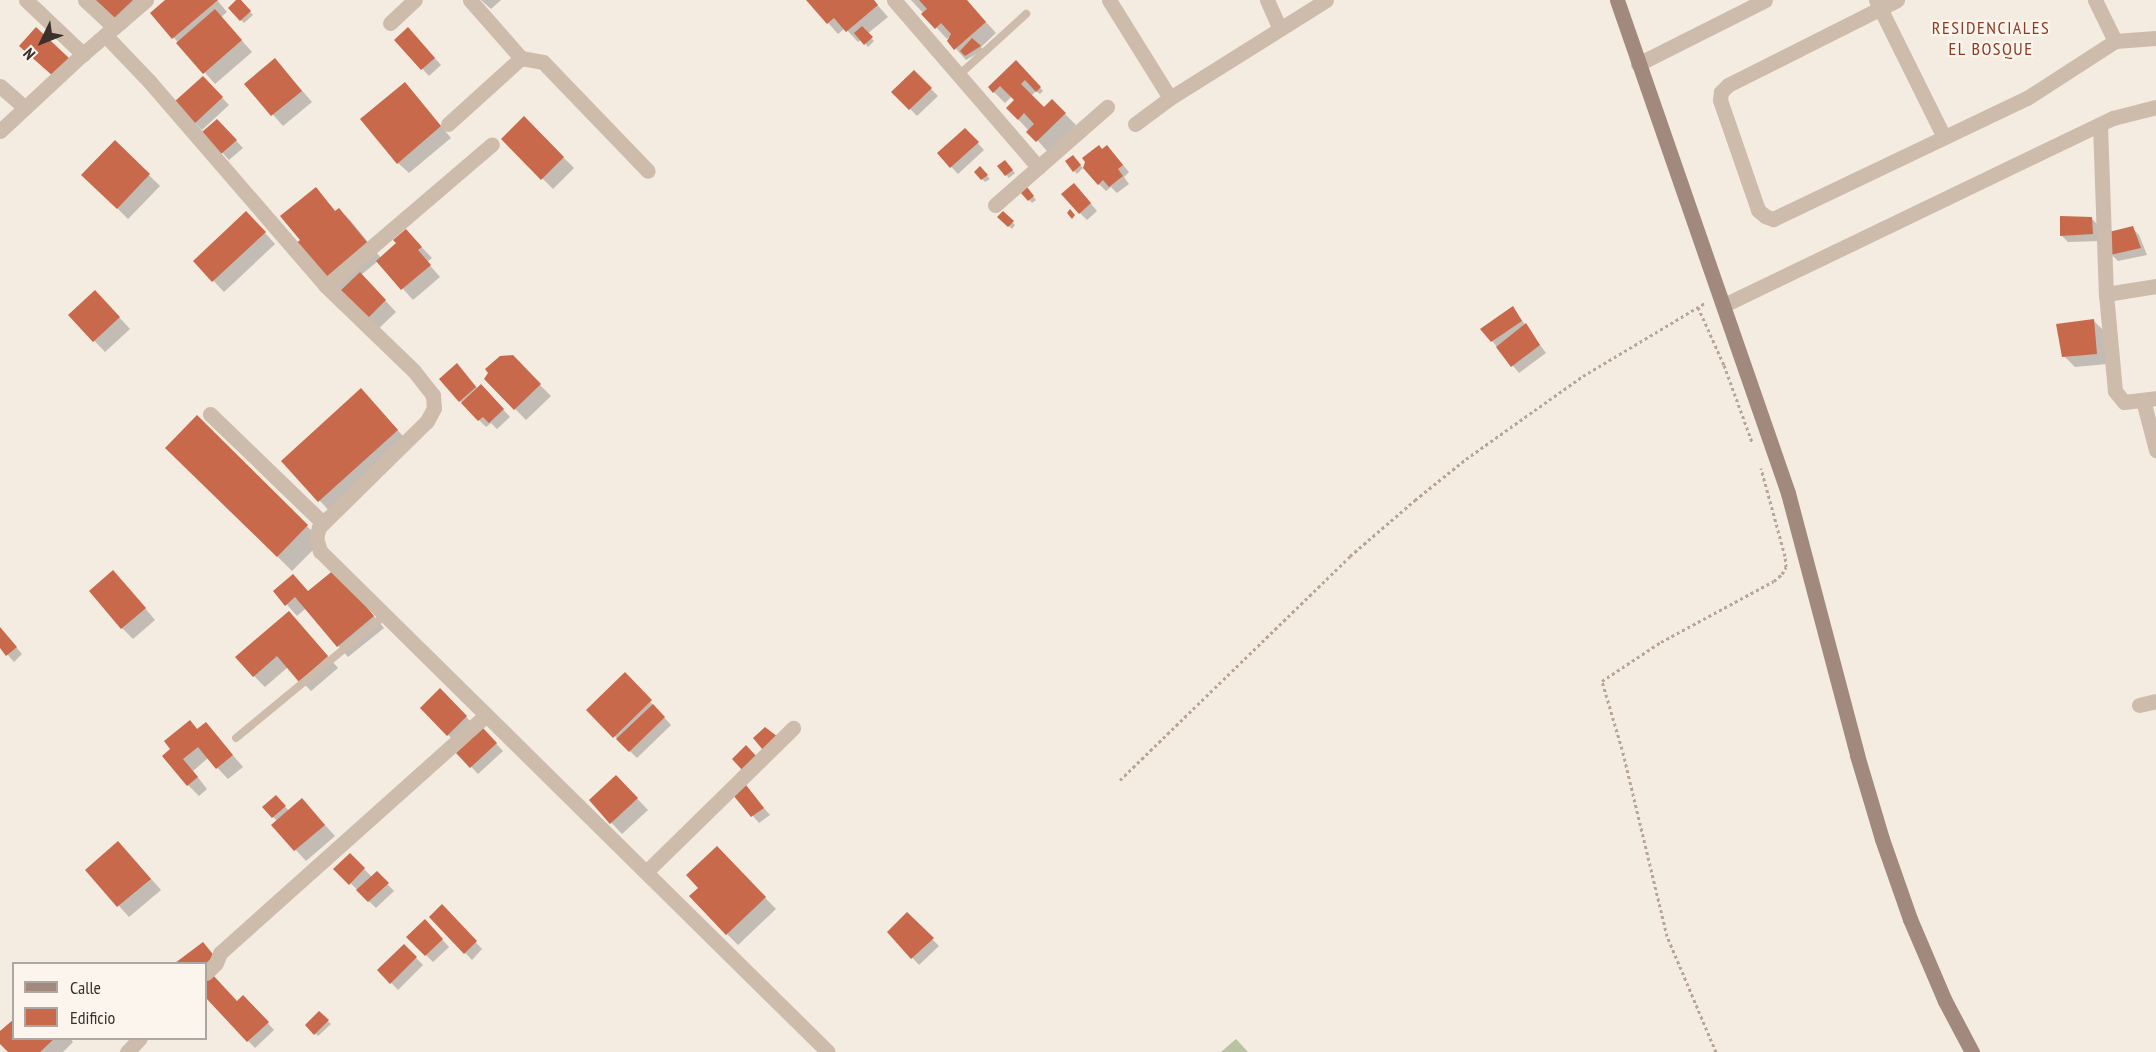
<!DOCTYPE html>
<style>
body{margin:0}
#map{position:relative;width:2156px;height:1052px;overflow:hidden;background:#f4ebe1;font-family:"PT Sans Narrow",sans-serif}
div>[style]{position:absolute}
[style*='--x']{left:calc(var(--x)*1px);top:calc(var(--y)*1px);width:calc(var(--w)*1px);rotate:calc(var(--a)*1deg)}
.green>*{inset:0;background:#b8c4a0}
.shadow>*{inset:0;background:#0003}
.building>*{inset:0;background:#c8694b}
.path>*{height:3px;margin-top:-1.5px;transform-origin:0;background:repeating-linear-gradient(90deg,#b9a596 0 3px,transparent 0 6px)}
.lane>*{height:8px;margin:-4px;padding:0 4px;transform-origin:4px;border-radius:4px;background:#cdbbac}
.street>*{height:15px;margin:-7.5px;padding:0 7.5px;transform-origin:7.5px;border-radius:7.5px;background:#cdbbac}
.secondary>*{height:15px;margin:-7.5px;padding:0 7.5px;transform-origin:7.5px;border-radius:7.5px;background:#a18a7d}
span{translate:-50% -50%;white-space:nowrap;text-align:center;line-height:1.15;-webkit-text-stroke:4.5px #fbf5ee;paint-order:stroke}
.neighbourhood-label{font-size:18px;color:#8c3b22;letter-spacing:1.5px}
.legend{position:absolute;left:12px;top:962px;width:195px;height:78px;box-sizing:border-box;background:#fbf5ee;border:2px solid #aea6a0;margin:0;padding:8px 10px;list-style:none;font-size:18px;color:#3b302b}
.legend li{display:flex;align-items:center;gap:12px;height:30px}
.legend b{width:30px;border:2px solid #aea6a0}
.north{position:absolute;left:12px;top:12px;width:60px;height:60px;-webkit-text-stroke:4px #fbf5ee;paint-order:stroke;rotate:227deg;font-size:16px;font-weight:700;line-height:24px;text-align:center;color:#3b302b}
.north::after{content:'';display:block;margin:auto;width:21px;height:27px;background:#3b302b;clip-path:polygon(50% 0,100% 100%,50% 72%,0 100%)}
</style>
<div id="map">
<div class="green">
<i style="clip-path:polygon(1236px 1039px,1248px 1052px,1221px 1052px)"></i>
</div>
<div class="shadow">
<i style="clip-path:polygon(95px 0,145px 0,150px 5px,124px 30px)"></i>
<i style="clip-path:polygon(167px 0,217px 0,227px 12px,221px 17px,252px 52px,215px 84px,152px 13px)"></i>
<i style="clip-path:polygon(239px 0,253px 15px,244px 23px,230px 8px)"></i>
<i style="clip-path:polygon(481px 0,501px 0,491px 9px)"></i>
<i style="clip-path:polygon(808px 0,873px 0,888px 17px,867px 34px,874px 41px,868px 47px,862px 39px,858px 42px,845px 28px,838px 34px)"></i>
<i style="clip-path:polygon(911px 0,966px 0,996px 33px,981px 47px,983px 50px,966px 60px,949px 41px,952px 35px,947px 39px)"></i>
<i style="clip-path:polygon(415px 36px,441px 65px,429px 76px,396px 40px)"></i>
<i style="clip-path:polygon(1016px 62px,1043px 91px,1040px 94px,1036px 91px,1031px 96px,1044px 109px,1052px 101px,1076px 125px,1048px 152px,1008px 108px,1016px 100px,1012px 96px,1005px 103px,990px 88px)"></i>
<i style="clip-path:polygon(285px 71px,312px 102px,283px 126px,246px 84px)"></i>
<i style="clip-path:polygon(914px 72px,938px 96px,917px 116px,894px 92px)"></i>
<i style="clip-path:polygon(210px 85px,229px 105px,202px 130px,195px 123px)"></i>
<i style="clip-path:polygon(415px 95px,451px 138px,409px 173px,398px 163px)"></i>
<i style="clip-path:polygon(524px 118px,574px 168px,553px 189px,503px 139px)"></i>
<i style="clip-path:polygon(224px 128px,243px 148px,229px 160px,204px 132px)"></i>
<i style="clip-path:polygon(972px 137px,984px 150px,958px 174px,939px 154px)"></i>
<i style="clip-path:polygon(115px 142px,160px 186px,128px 219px,84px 175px)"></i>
<i style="clip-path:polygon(1102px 150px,1114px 154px,1129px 172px,1124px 177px,1129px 184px,1117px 193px,1111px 187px,1106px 191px,1099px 184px)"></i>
<i style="clip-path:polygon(1072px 157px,1083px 168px,1077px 174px,1067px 162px)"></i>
<i style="clip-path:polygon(1008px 165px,1015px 173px,1009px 178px,1006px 175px)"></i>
<i style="clip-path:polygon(980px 168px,990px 179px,985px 182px,976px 172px)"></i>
<i style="clip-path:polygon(316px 189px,336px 212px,339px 210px,350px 220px,381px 258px,399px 244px,406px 231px,432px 258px,427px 262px,440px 277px,413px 300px,378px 261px,361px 275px,396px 312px,375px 332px,338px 295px,302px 240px)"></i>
<i style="clip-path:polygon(1027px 189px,1036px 200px,1032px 203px,1023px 193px)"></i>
<i style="clip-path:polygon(1081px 192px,1097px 211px,1087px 220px,1080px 213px)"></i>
<i style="clip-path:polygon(1003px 213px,1015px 225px,1012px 229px,999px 216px)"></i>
<i style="clip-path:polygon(2092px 219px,2099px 226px,2100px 241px,2068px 242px,2061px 235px)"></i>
<i style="clip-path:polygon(257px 224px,275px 244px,224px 292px,195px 261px)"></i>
<i style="clip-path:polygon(2132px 228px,2139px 235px,2147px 255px,2118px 261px,2111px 254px)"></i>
<i style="clip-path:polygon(106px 303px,130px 329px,105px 352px,70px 315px)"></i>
<i style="clip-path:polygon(1513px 308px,1546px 353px,1519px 373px,1482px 329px)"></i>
<i style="clip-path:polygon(2094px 321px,2105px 332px,2107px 364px,2075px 367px,2064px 356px)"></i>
<i style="clip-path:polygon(512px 357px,551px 396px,526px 420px,486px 379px,489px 373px)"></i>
<i style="clip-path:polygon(464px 372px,478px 389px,488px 393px,510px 417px,497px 429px,491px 423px,486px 427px,460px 401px)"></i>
<i style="clip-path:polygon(375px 405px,412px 446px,334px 516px,283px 461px)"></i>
<i style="clip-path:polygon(197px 417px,322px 541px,292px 571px,167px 448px)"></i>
<i style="clip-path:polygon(345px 582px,384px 628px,348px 657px,306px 608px,297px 616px,275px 591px,309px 592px)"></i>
<i style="clip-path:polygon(124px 583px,155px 620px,133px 639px,122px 628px)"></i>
<i style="clip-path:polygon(299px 623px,338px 668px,311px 691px,288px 667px,265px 687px,254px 676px)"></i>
<i style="clip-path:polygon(0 628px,22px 654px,14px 662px,0 646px)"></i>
<i style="clip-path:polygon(625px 674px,671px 725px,637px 758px,588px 710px)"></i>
<i style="clip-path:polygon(440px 690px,473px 724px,455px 742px,422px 708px)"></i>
<i style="clip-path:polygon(190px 722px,198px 730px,206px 724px,243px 767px,228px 779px,208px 758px,193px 771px,207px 789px,199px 796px,188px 785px,172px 749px)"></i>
<i style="clip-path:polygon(490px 737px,503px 751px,478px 774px,458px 753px)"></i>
<i style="clip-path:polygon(746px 787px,770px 815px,759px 823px,735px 795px)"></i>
<i style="clip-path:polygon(627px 788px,648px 810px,622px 834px,591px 801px)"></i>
<i style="clip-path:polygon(276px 797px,289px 811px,302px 800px,335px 836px,306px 861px,273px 825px,277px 821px,264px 807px)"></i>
<i style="clip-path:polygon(717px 848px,776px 909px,738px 945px,727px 934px,700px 888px)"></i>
<i style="clip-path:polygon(129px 854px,161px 890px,129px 917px,87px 870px)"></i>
<i style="clip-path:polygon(350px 855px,372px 877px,377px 873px,394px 891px,376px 908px,336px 869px)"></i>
<i style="clip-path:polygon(442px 906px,482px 949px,472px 960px,431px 917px)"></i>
<i style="clip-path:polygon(907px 914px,939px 946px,919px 965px,889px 932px)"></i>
<i style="clip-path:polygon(425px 921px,449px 947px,433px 962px,408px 937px)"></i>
<i style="clip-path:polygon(203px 944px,211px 975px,237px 1003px,254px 1008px,274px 1030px,255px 1048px,206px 996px,206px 964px,178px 963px)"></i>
<i style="clip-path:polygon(404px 946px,423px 965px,398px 990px,379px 970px)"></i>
<i style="clip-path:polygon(319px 1013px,331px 1024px,318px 1036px,307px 1025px)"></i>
<i style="clip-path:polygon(0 1033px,14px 1038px,70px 1038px,73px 1042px,63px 1052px,10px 1052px,0 1042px)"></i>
</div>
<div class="building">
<i style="clip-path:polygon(93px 0,133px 0,112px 20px)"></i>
<i style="clip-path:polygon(165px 0,218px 0,172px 39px,150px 13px)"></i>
<i style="clip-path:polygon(236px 0,241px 0,251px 11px,240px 21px,228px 8px)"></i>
<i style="clip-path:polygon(806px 0,874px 0,878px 5px,846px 32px,834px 18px,827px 24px)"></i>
<i style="clip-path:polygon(919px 0,967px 0,986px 22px,954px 50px,947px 41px,951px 34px,941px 23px,935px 29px,921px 14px,927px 9px)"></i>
<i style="clip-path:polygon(215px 9px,242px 40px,203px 74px,176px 43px)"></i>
<i style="clip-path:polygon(862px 26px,873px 37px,864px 45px,854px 33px)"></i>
<i style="clip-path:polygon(36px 27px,70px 59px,54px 77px,19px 46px)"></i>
<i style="clip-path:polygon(408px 27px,435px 58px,421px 70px,394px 40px)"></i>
<i style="clip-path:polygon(972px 38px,981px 46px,965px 56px,960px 51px)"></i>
<i style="clip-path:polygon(275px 58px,302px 91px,271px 116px,244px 84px)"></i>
<i style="clip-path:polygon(1016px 60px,1041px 87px,1036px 92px,1025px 80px,1021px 84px,1044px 107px,1052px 99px,1066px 113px,1036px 142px,1026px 132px,1034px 124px,1024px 113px,1018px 120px,1006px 108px,1014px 100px,1000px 86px,993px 93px,988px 87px)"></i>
<i style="clip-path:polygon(914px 70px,932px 88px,909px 110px,891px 92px)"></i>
<i style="clip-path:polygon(203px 76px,223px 97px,194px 124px,174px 102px)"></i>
<i style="clip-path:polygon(405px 82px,441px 126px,397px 164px,360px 119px)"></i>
<i style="clip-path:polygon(524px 116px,564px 157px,541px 180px,501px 139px)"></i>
<i style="clip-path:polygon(217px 119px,237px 140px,221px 154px,202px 132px)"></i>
<i style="clip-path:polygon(965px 128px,979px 142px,950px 168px,937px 153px)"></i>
<i style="clip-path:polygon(115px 140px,150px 174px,117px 209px,81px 175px)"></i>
<i style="clip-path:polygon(1099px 145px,1102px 149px,1107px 145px,1123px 165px,1118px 169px,1123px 176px,1109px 187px,1103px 180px,1098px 185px,1083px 168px,1085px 162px,1082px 158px)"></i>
<i style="clip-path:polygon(1073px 155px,1081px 165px,1073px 172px,1065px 161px)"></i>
<i style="clip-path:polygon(1005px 160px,1013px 170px,1005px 176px,997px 166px)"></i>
<i style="clip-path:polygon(980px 166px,988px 175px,981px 180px,974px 172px)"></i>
<i style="clip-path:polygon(1074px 183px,1091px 203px,1079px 214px,1061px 194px)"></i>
<i style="clip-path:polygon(316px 187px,335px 211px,339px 208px,371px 247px,327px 283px,295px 244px,300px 240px,280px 216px)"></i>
<i style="clip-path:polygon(1027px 187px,1034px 196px,1028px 201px,1021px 193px)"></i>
<i style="clip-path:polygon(1070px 209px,1075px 215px,1072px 219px,1067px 213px)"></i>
<i style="clip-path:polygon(246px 211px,266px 232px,212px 282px,193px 261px)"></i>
<i style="clip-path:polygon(1003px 211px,1014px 221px,1008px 227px,997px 217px)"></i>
<i style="clip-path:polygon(2060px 216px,2092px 217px,2093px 234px,2060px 236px)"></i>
<i style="clip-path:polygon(2133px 226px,2141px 248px,2110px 255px,2109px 232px)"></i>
<i style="clip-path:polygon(406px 229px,422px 247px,418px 250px,431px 265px,401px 290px,376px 261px,396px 243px,393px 240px)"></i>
<i style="clip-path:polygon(360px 272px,386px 300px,363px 323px,336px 295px)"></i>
<i style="clip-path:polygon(95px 290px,120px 317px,93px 342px,68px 315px)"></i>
<i style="clip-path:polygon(1513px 306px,1522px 321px,1491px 342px,1480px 329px)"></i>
<i style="clip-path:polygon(2094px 319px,2097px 354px,2062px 357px,2056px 324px)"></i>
<i style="clip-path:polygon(1526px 323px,1540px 345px,1511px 367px,1496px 347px)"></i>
<i style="clip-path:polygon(513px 355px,541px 384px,514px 410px,484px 379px,488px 373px,485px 369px,500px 356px)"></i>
<i style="clip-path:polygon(457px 363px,476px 387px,459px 402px,439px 379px)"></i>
<i style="clip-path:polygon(481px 384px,504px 409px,489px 423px,483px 417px,478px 421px,461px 403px)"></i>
<i style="clip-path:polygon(361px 388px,398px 430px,318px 502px,281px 461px)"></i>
<i style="clip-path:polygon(197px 415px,308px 525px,277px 557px,165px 448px)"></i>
<i style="clip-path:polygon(335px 569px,374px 616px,337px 647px,295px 597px,285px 606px,273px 591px,293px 574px,308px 591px)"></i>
<i style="clip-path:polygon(113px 570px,146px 608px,121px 629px,89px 591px)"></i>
<i style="clip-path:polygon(289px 611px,328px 656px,299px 682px,277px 656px,253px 677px,235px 657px)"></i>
<i style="clip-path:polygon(0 627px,17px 647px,6px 656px,0 648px)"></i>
<i style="clip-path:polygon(625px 672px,652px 700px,613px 738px,586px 710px)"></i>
<i style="clip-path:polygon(440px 688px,467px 716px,447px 736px,420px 708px)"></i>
<i style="clip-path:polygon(653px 704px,665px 717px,629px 752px,616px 739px)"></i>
<i style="clip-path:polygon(190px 720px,197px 729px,206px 722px,233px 755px,216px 769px,198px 747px,183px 759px,198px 777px,187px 786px,162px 756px,170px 749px,164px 741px)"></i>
<i style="clip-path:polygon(765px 727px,778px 737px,763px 750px,753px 738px)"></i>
<i style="clip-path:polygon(483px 728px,497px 743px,470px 768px,456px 753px)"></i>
<i style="clip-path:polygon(746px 745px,757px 757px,743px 771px,732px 759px)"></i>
<i style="clip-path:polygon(616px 775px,638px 798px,610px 824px,589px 800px)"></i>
<i style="clip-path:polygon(746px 785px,764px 808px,751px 817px,733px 795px)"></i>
<i style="clip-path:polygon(276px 795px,286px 806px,272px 818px,262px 807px)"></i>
<i style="clip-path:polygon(302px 798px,325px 825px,294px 851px,271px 825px)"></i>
<i style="clip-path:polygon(118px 841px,151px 879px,117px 907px,85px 870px)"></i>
<i style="clip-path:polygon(717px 846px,766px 897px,726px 935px,689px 896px,698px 888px,686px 875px)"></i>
<i style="clip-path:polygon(350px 853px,365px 868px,349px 885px,333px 869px)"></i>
<i style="clip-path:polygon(377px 871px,389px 883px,368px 902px,356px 890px)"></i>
<i style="clip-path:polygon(442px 904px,477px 941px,464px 954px,429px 917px)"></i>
<i style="clip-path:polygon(907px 912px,934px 938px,911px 959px,887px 932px)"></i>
<i style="clip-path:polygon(425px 919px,443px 939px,425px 956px,406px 937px)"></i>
<i style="clip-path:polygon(203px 942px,216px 958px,206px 964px,175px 963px)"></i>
<i style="clip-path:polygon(404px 944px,417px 957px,390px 984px,377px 970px)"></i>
<i style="clip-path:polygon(212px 974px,237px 1001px,243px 995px,269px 1022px,247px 1042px,206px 998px,206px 980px)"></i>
<i style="clip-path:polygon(319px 1011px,329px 1020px,314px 1035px,305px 1025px)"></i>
<i style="clip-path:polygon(14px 1019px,14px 1038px,55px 1038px,40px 1052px,8px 1052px,0 1044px,0 1031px)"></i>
</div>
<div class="path">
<i style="--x:1698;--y:307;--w:64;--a:65.9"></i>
<i style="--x:1724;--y:365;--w:82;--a:70"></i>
<i style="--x:1120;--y:780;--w:321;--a:-44.2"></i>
<i style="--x:1350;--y:556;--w:86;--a:-40.7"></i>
<i style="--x:1415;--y:500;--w:65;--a:-38.8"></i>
<i style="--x:1466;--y:459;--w:143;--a:-35.4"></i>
<i style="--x:1583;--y:376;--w:142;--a:-30.9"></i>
<i style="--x:1716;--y:1052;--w:126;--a:-112.9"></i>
<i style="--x:1667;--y:936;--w:192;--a:-103.5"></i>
<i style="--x:1622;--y:749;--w:71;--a:-106.4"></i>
<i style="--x:1602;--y:681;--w:71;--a:-33.5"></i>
<i style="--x:1661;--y:642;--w:128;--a:-28.4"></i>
<i style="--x:1774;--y:581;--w:11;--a:-41"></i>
<i style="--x:1782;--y:574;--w:8;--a:-60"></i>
<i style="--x:1786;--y:567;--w:11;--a:-95"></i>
<i style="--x:1785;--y:556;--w:91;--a:-105.3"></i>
</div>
<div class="lane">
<i style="--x:959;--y:75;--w:91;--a:-42.3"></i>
<i style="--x:236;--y:738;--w:193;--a:-39.5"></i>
</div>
<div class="street">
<i style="--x:26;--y:0;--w:79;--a:43.5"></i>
<i style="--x:85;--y:0;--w:40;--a:43"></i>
<i style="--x:470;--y:0;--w:77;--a:48.7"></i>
<i style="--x:521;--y:58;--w:22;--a:10"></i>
<i style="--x:543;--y:62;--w:151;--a:46.1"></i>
<i style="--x:894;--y:0;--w:221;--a:49.2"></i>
<i style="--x:1109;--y:0;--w:115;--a:58.1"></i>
<i style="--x:1267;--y:0;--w:30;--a:66"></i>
<i style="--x:1876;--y:0;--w:153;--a:63.6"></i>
<i style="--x:1897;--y:0;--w:189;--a:153.3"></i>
<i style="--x:1728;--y:85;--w:10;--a:135"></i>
<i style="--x:1721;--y:92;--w:8;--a:97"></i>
<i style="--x:1720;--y:100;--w:116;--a:70.9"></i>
<i style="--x:1758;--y:210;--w:9;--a:41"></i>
<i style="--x:1765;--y:216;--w:9;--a:21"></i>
<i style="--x:1773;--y:219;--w:281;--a:-25.5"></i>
<i style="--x:2027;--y:98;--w:105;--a:-32.9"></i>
<i style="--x:2115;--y:41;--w:41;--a:-4.2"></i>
<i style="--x:2095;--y:0;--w:46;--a:64"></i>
<i style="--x:390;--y:23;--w:34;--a:-43"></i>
<i style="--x:105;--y:35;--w:64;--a:46.3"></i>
<i style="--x:149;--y:81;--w:271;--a:49.2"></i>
<i style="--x:326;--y:286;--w:122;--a:44"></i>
<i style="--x:414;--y:371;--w:31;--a:52"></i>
<i style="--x:433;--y:395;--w:13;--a:86"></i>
<i style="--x:434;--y:408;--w:15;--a:118"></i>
<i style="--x:427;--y:421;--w:151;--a:135.5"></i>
<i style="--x:319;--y:527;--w:11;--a:105"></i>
<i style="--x:316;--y:538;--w:14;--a:73"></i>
<i style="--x:320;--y:551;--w:713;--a:44.6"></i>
<i style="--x:1638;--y:64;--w:142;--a:-26.7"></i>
<i style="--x:0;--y:86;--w:33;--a:41"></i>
<i style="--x:448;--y:124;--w:98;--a:-42.1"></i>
<i style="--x:1135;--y:124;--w:44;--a:-36.6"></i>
<i style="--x:1170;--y:98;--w:184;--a:-32.1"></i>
<i style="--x:2100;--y:125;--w:169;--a:88"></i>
<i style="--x:2106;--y:294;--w:97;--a:84.7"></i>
<i style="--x:2115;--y:391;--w:14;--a:51"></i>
<i style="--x:2124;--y:402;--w:32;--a:-7"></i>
<i style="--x:0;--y:131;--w:113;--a:-42.9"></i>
<i style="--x:83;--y:54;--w:83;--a:-40.6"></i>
<i style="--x:995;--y:205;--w:149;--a:-41.2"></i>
<i style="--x:326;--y:286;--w:218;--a:-40.5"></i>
<i style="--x:2106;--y:294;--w:51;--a:-9.1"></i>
<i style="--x:1724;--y:305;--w:432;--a:-25.7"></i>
<i style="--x:2113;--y:118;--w:44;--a:-14.3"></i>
<i style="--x:2143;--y:400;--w:52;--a:75.4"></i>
<i style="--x:210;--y:414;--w:157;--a:44"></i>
<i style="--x:2139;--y:705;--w:17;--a:-13"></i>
<i style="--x:646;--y:872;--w:206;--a:-44.4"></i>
<i style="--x:206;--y:973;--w:14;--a:-45"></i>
<i style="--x:216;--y:963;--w:11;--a:-68"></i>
<i style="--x:220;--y:953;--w:357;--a:-41.8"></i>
<i style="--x:127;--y:1052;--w:19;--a:-47"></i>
</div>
<div class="secondary">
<i style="--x:1617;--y:0;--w:522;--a:70.87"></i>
<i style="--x:1788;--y:493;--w:271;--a:75.2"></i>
<i style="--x:1857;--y:755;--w:88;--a:73.4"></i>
<i style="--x:1882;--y:839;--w:85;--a:70.7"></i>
<i style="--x:1910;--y:919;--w:89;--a:66.9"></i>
<i style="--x:1945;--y:1001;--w:58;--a:62.1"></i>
</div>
<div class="neighbourhood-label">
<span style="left:1991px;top:39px">RESIDENCIALES<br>EL BOSQUE</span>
</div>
<ul class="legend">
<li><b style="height:8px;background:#a18a7d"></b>Calle</li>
<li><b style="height:16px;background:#c8694b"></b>Edificio</li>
</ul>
<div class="north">N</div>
</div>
